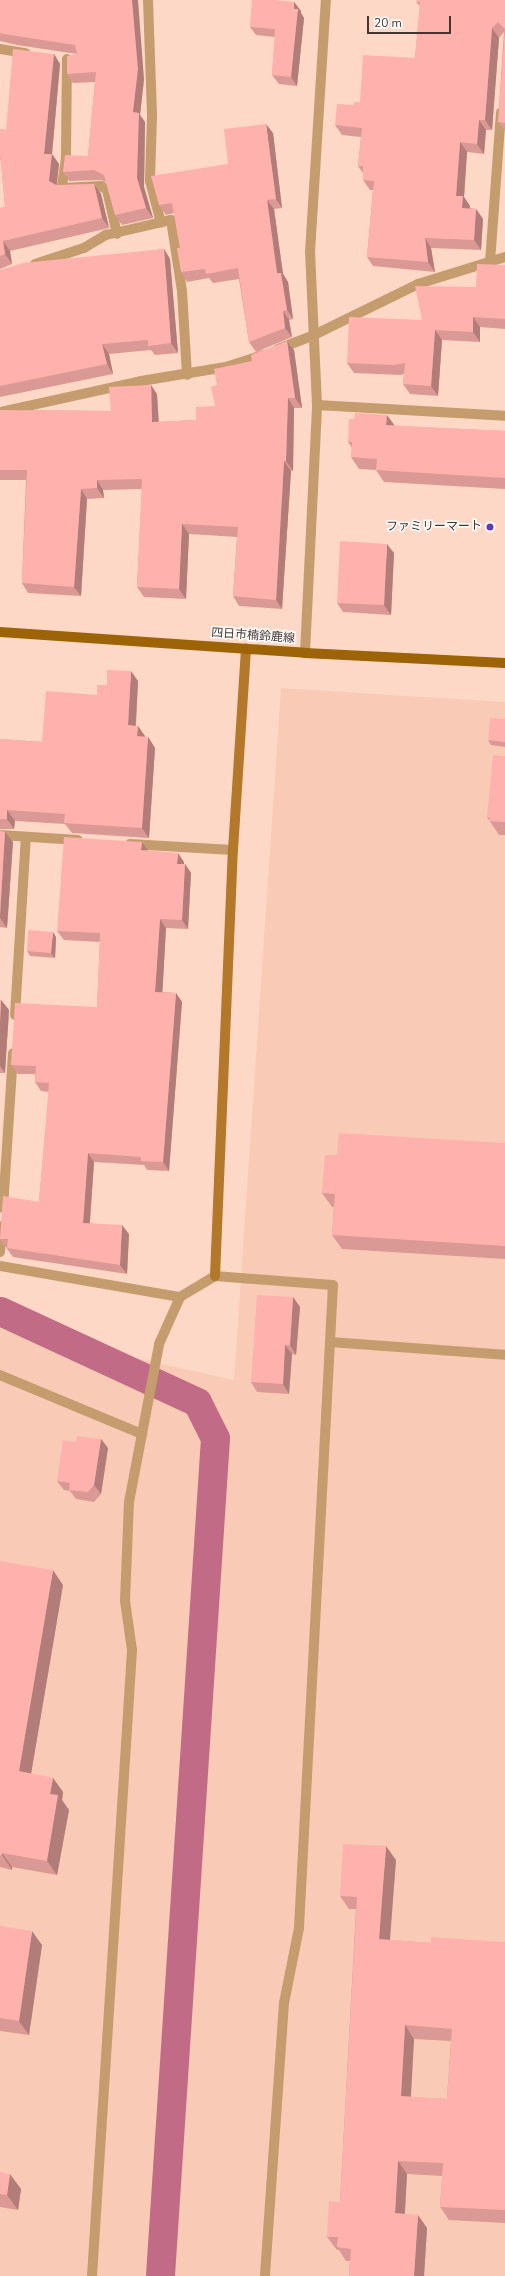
<!DOCTYPE html>
<meta charset="utf-8">
<style>
body{margin:0}
#map{position:relative;width:505px;height:2276px;overflow:hidden;background:#fed8c6;font-family:"Nunito Sans","Noto Sans JP",sans-serif}
div>[style]{position:absolute}
[style*='--x']{left:calc(var(--x)*1px);top:calc(var(--y)*1px);width:calc(var(--w)*1px);rotate:calc(var(--a)*1deg)}
.built>*{inset:0;background:#f9cbb6}
.canal>*{height:29px;margin:-14.5px;padding:0 14.5px;transform-origin:14.5px;border-radius:14.5px;background:#c16b87}
.lane>*{height:10px;margin:-5px;padding:0 5px;transform-origin:5px;border-radius:5px;background:#c59c6e}
.street>*{height:10px;margin:-5px;padding:0 5px;transform-origin:5px;border-radius:5px;background:#c59c6e}
.secondary>*{height:10px;margin:-5px;padding:0 5px;transform-origin:5px;border-radius:5px;background:#b4782a}
.primary>*{height:10px;margin:-5px;padding:0 5px;transform-origin:5px;border-radius:5px;background:#9d6307}
.wall>*{inset:0;background:#db9995}
.shaded-wall>*{inset:0;background:#b27d79}
.building>*{inset:0;background:#ffb2ad}
.dots>*{width:11px;height:11px;translate:-50% -50%;box-sizing:border-box;border:2px solid #fff;border-radius:50%}
span{translate:-50% -50%;white-space:nowrap;text-align:center;line-height:1.15;-webkit-text-stroke:3px #fff;paint-order:stroke}
.poi-label{font-size:12px;color:#44352e}
.right{translate:-100% -50%;text-align:right}
.street-label{font-size:12px;color:#44352e}
.scale{position:absolute;left:367px;top:16px;width:84px;height:18px;box-sizing:border-box;border:2px solid #44352e;border-top:0;padding-left:5px;font-size:12px;line-height:14px;white-space:nowrap;color:#44352e;-webkit-text-stroke:3px #fff;paint-order:stroke}
</style>
<div id="map">
<div class="built">
<i style="clip-path:polygon(281px 688px,505px 702px,505px 2276px,0 2276px,0 1328px,234px 1380px)"></i>
</div>
<div class="canal">
<i style="--x:0;--y:1311;--w:217;--a:24.8"></i>
<i style="--x:197;--y:1402;--w:40;--a:63.4"></i>
<i style="--x:215;--y:1438;--w:840;--a:93.76"></i>
</div>
<div class="lane">
<i style="--x:148;--y:0;--w:116;--a:88"></i>
<i style="--x:152;--y:116;--w:65;--a:91.8"></i>
<i style="--x:150;--y:181;--w:43;--a:75.3"></i>
<i style="--x:0;--y:49;--w:26;--a:9"></i>
<i style="--x:67;--y:59;--w:99;--a:90.6"></i>
<i style="--x:66;--y:158;--w:30;--a:98"></i>
<i style="--x:62;--y:188;--w:39;--a:-3"></i>
<i style="--x:101;--y:186;--w:7;--a:34"></i>
<i style="--x:107;--y:190;--w:45;--a:77.2"></i>
<i style="--x:35;--y:264;--w:52;--a:-18.1"></i>
<i style="--x:84;--y:248;--w:26;--a:-31"></i>
<i style="--x:106;--y:235;--w:67;--a:-13"></i>
<i style="--x:171;--y:220;--w:72;--a:81.2"></i>
<i style="--x:182;--y:291;--w:84;--a:86.6"></i>
<i style="--x:215;--y:1276;--w:118;--a:4.4"></i>
<i style="--x:333;--y:1285;--w:644;--a:93.03"></i>
<i style="--x:299;--y:1928;--w:76;--a:101.3"></i>
<i style="--x:284;--y:2003;--w:274;--a:94"></i>
<i style="--x:330;--y:1342;--w:175;--a:4.2"></i>
<i style="--x:0;--y:1375;--w:154;--a:22.6"></i>
<i style="--x:92;--y:2276;--w:627;--a:-86.34"></i>
<i style="--x:132;--y:1650;--w:49;--a:-98.1"></i>
<i style="--x:125;--y:1601;--w:99;--a:-87.7"></i>
<i style="--x:129;--y:1502;--w:161;--a:-79.2"></i>
</div>
<div class="street">
<i style="--x:490;--y:262;--w:150;--a:-85.8"></i>
<i style="--x:278;--y:349;--w:39;--a:-21"></i>
<i style="--x:314;--y:335;--w:116;--a:-26.1"></i>
<i style="--x:418;--y:284;--w:91;--a:-17.2"></i>
<i style="--x:317;--y:405;--w:188;--a:3.3"></i>
<i style="--x:0;--y:412;--w:144;--a:-12.4"></i>
<i style="--x:141;--y:381;--w:86;--a:-9.4"></i>
<i style="--x:226;--y:367;--w:39;--a:-18"></i>
<i style="--x:305;--y:653;--w:248;--a:-87.2"></i>
<i style="--x:317;--y:405;--w:153;--a:-92.6"></i>
<i style="--x:310;--y:252;--w:253;--a:-86.4"></i>
<i style="--x:0;--y:835;--w:78;--a:3.7"></i>
<i style="--x:130;--y:844;--w:103;--a:3.3"></i>
<i style="--x:15;--y:1015;--w:178;--a:-86.5"></i>
<i style="--x:3;--y:1208;--w:155;--a:-86.3"></i>
<i style="--x:0;--y:1252;--w:26;--a:-86"></i>
<i style="--x:0;--y:1266;--w:183;--a:9.8"></i>
<i style="--x:159;--y:1344;--w:51;--a:-65.9"></i>
<i style="--x:180;--y:1297;--w:41;--a:-31"></i>
</div>
<div class="secondary">
<i style="--x:215;--y:1276;--w:426;--a:-87.6"></i>
<i style="--x:233;--y:850;--w:202;--a:-86.3"></i>
</div>
<div class="primary">
<i style="--x:0;--y:632;--w:306;--a:3.9"></i>
<i style="--x:305;--y:653;--w:200;--a:2.9"></i>
</div>
<div class="wall">
<i style="clip-path:polygon(0 0,144px 79px,140px 115px,145px 122px,144px 187px,153px 218px,122px 225px,115px 215px,106px 182px,101px 180px,69px 181px,63px 172px,88px 156px,95px 82px,73px 83px,67px 74px,77px 54px,17px 45px,0 41px)"></i>
<i style="clip-path:polygon(505px 0,505px 131px,498px 122px,504px 32px,499px 38px,492px 130px,486px 130px,484px 154px,467px 152px,464px 197px,470px 206px,470px 208px,476px 209px,483px 219px,481px 250px,431px 248px,435px 272px,373px 266px,367px 257px,373px 190px,370px 190px,363px 180px,363px 173px,358px 166px,361px 137px,342px 135px,335px 125px,354px 105px,360px 102px,415px 58px,420px 6px,416px 2px)"></i>
<i style="clip-path:polygon(294px 2px,301px 11px,301px 13px,304px 18px,297px 86px,279px 84px,272px 75px,275px 37px,256px 35px,250px 27px)"></i>
<i style="clip-path:polygon(54px 54px,60px 64px,52px 154px,59px 164px,57px 185px,94px 184px,101px 194px,109px 228px,10px 251px,12px 264px,0 269px,0 208px,5px 207px,1px 160px,0 160px,0 129px,6px 130px)"></i>
<i style="clip-path:polygon(273px 133px,282px 208px,274px 209px,283px 274px,288px 282px,293px 319px,289px 320px,292px 337px,256px 352px,249px 342px,239px 279px,213px 283px,209px 278px,187px 282px,181px 272px,180px 248px,174px 213px,166px 215px,159px 205px,228px 164px)"></i>
<i style="clip-path:polygon(164px 249px,170px 259px,178px 353px,155px 355px,151px 350px,109px 354px,113px 374px,0 397px,0 270px)"></i>
<i style="clip-path:polygon(505px 265px,505px 329px,480px 327px,480px 342px,442px 340px,438px 396px,410px 394px,403px 384px,404px 374px,400px 375px,354px 373px,347px 363px,422px 320px,476px 287px)"></i>
<i style="clip-path:polygon(287px 341px,294px 350px,302px 408px,294px 408px,293px 471px,291px 471px,282px 609px,239px 606px,233px 596px,237px 537px,189px 534px,186px 599px,144px 597px,137px 587px,142px 489px,103px 490px,104px 498px,87px 499px,81px 596px,28px 593px,22px 583px,26px 480px,0 480px,0 410px,111px 411px,157px 394px,159px 422px,196px 420px,215px 406px,217px 385px,252px 361px)"></i>
<i style="clip-path:polygon(387px 415px,394px 426px,505px 431px,505px 489px,384px 482px,376px 470px,359px 469px,351px 457px,352px 448px,348px 442px,354px 419px)"></i>
<i style="clip-path:polygon(394px 553px,391px 615px,343px 612px,337px 603px)"></i>
<i style="clip-path:polygon(138px 681px,136px 726px,138px 726px,145px 737px,148px 737px,155px 748px,149px 838px,72px 833px,65px 824px,15px 821px,14px 829px,0 829px,0 739px,42px 742px,97px 695px,107px 685px)"></i>
<i style="clip-path:polygon(505px 719px,505px 747px,491px 745px,488px 740px)"></i>
<i style="clip-path:polygon(505px 756px,505px 835px,499px 835px,487px 817px)"></i>
<i style="clip-path:polygon(0 831px,5px 832px,13px 842px,7px 928px,0 927px)"></i>
<i style="clip-path:polygon(142px 842px,147px 850px,184px 862px,184px 864px,185px 864px,191px 873px,188px 929px,166px 928px,162px 992px,176px 993px,182px 1002px,169px 1171px,147px 1170px,144px 1165px,94px 1162px,90px 1223px,129px 1234px,127px 1274px,13px 1257px,0 1239px,39px 1202px,49px 1092px,41px 1091px,35px 1082px,35px 1074px,18px 1074px,11px 1065px,97px 1007px,100px 942px,64px 940px,57px 931px)"></i>
<i style="clip-path:polygon(56px 937px,55px 958px,30px 956px,27px 951px)"></i>
<i style="clip-path:polygon(0 1000px,1px 1000px,9px 1010px,5px 1073px,0 1073px)"></i>
<i style="clip-path:polygon(505px 1143px,505px 1259px,342px 1249px,332px 1235px,334px 1207px,332px 1207px,322px 1193px,337px 1155px)"></i>
<i style="clip-path:polygon(293px 1297px,300px 1307px,296px 1355px,292px 1354px,289px 1394px,257px 1392px,251px 1382px)"></i>
<i style="clip-path:polygon(101px 1439px,108px 1448px,101px 1494px,94px 1502px,76px 1499px,70px 1491px,64px 1490px,57px 1481px,76px 1442px)"></i>
<i style="clip-path:polygon(0 1561px,63px 1585px,31px 1774px,53px 1778px,63px 1792px,62px 1800px,69px 1810px,57px 1875px,12px 1867px,12px 1870px,0 1867px)"></i>
<i style="clip-path:polygon(evenodd,396px 1860px,389px 1940px,431px 1943px,505px 1942px,505px 2223px,449px 2220px,440px 2207px,442px 2176px,407px 2174px,405px 2214px,427px 2228px,424px 2276px,349px 2276px,350px 2261px,346px 2261px,339px 2250px,337px 2250px,327px 2237px,340px 2202px,356px 1909px,349px 1909px,340px 1896px,396px 1860px,414px 2039px,451px 2041px,447px 2099px,411px 2097px,414px 2039px)"></i>
<i style="clip-path:polygon(0 1926px,42px 1945px,29px 2035px,0 2031px)"></i>
<i style="clip-path:polygon(0 2172px,21px 2189px,18px 2210px,0 2207px)"></i>
</div>
<div class="shaded-wall">
<i style="clip-path:polygon(132px 0,138px 0,144px 79px,140px 115px,145px 122px,144px 187px,153px 218px,146px 208px,137px 178px,133px 112px)"></i>
<i style="clip-path:polygon(294px 2px,301px 11px,301px 13px,304px 18px,297px 86px,291px 77px)"></i>
<i style="clip-path:polygon(492px 28px,499px 38px,492px 130px,485px 120px)"></i>
<i style="clip-path:polygon(54px 54px,60px 64px,52px 154px,59px 164px,56px 190px,49px 181px,44px 154px)"></i>
<i style="clip-path:polygon(479px 120px,486px 130px,484px 154px,477px 144px)"></i>
<i style="clip-path:polygon(266px 124px,273px 133px,282px 208px,276px 199px)"></i>
<i style="clip-path:polygon(460px 142px,467px 152px,464px 197px,470px 206px,469px 218px,462px 208px,456px 196px)"></i>
<i style="clip-path:polygon(94px 184px,101px 194px,109px 228px,102px 218px)"></i>
<i style="clip-path:polygon(267px 200px,274px 209px,283px 274px,288px 282px,293px 319px,287px 310px,277px 273px)"></i>
<i style="clip-path:polygon(476px 209px,483px 219px,481px 250px,474px 240px)"></i>
<i style="clip-path:polygon(425px 238px,431px 248px,435px 272px,428px 262px)"></i>
<i style="clip-path:polygon(3px 241px,10px 251px,12px 264px,5px 254px)"></i>
<i style="clip-path:polygon(164px 249px,170px 259px,178px 353px,171px 343px)"></i>
<i style="clip-path:polygon(283px 311px,289px 320px,292px 337px,285px 328px)"></i>
<i style="clip-path:polygon(473px 317px,480px 327px,480px 342px,473px 332px)"></i>
<i style="clip-path:polygon(435px 330px,442px 340px,438px 396px,431px 386px)"></i>
<i style="clip-path:polygon(287px 341px,294px 350px,302px 408px,295px 398px)"></i>
<i style="clip-path:polygon(102px 344px,109px 354px,113px 374px,107px 364px)"></i>
<i style="clip-path:polygon(151px 385px,157px 394px,159px 432px,152px 422px)"></i>
<i style="clip-path:polygon(288px 398px,294px 408px,293px 471px,286px 461px)"></i>
<i style="clip-path:polygon(387px 415px,395px 426px,386px 425px)"></i>
<i style="clip-path:polygon(284px 461px,291px 471px,282px 609px,276px 600px)"></i>
<i style="clip-path:polygon(97px 480px,103px 490px,104px 498px,97px 488px)"></i>
<i style="clip-path:polygon(81px 489px,87px 499px,81px 596px,74px 587px)"></i>
<i style="clip-path:polygon(182px 524px,189px 534px,186px 599px,179px 589px)"></i>
<i style="clip-path:polygon(387px 544px,394px 553px,391px 615px,384px 605px)"></i>
<i style="clip-path:polygon(131px 671px,138px 681px,135px 736px,128px 725px)"></i>
<i style="clip-path:polygon(138px 726px,145px 736px,144px 746px,137px 736px)"></i>
<i style="clip-path:polygon(148px 737px,155px 748px,149px 838px,142px 828px)"></i>
<i style="clip-path:polygon(7px 810px,15px 821px,14px 829px,7px 819px)"></i>
<i style="clip-path:polygon(5px 832px,13px 842px,7px 928px,0 918px)"></i>
<i style="clip-path:polygon(142px 842px,148px 851px,141px 850px)"></i>
<i style="clip-path:polygon(178px 853px,184px 862px,184px 873px,177px 864px)"></i>
<i style="clip-path:polygon(185px 864px,191px 873px,188px 929px,182px 920px)"></i>
<i style="clip-path:polygon(160px 919px,166px 928px,162px 1001px,155px 992px)"></i>
<i style="clip-path:polygon(53px 932px,56px 937px,55px 958px,51px 953px)"></i>
<i style="clip-path:polygon(176px 993px,182px 1002px,169px 1171px,163px 1162px)"></i>
<i style="clip-path:polygon(1px 1000px,9px 1010px,5px 1073px,0 1066px,0 1022px)"></i>
<i style="clip-path:polygon(88px 1153px,94px 1162px,89px 1232px,83px 1223px)"></i>
<i style="clip-path:polygon(122px 1225px,129px 1234px,127px 1274px,120px 1265px)"></i>
<i style="clip-path:polygon(293px 1297px,300px 1307px,296px 1355px,290px 1345px)"></i>
<i style="clip-path:polygon(285px 1345px,292px 1354px,289px 1394px,283px 1384px)"></i>
<i style="clip-path:polygon(101px 1439px,108px 1448px,101px 1494px,94px 1485px)"></i>
<i style="clip-path:polygon(53px 1570px,63px 1585px,29px 1786px,19px 1771px)"></i>
<i style="clip-path:polygon(53px 1778px,63px 1792px,62px 1800px,69px 1810px,57px 1875px,47px 1861px,50px 1794px)"></i>
<i style="clip-path:polygon(386px 1846px,396px 1860px,389px 1953px,379px 1939px)"></i>
<i style="clip-path:polygon(2px 1853px,12px 1867px,12px 1870px,2px 1855px)"></i>
<i style="clip-path:polygon(32px 1931px,42px 1945px,29px 2035px,19px 2021px)"></i>
<i style="clip-path:polygon(405px 2025px,414px 2039px,410px 2109px,401px 2096px)"></i>
<i style="clip-path:polygon(398px 2161px,407px 2174px,404px 2226px,395px 2213px)"></i>
<i style="clip-path:polygon(10px 2174px,21px 2189px,18px 2210px,7px 2195px)"></i>
<i style="clip-path:polygon(418px 2215px,427px 2228px,424px 2276px,414px 2276px)"></i>
</div>
<div class="building">
<i style="clip-path:polygon(0 0,132px 0,138px 69px,133px 112px,139px 113px,137px 178px,146px 208px,115px 215px,104px 175px,94px 170px,63px 172px,65px 155px,88px 156px,96px 72px,67px 74px,67px 56px,77px 54px,75px 45px,10px 35px,0 33px)"></i>
<i style="clip-path:polygon(252px 0,275px 0,294px 2px,294px 9px,298px 9px,291px 77px,272px 75px,275px 29px,250px 27px)"></i>
<i style="clip-path:polygon(417px 0,505px 0,505px 123px,498px 122px,505px 29px,498px 22px,492px 28px,485px 120px,479px 120px,477px 144px,460px 142px,456px 196px,463px 196px,462px 208px,476px 209px,474px 240px,425px 238px,428px 262px,367px 257px,374px 181px,363px 180px,363px 166px,358px 166px,362px 128px,335px 125px,337px 104px,354px 105px,354px 102px,360px 102px,363px 55px,415px 58px,420px 2px,416px 2px)"></i>
<i style="clip-path:polygon(13px 49px,54px 54px,44px 154px,52px 154px,49px 181px,56px 185px,94px 184px,102px 218px,3px 241px,5px 254px,0 256px,0 208px,5px 207px,0 155px,0 129px,6px 130px)"></i>
<i style="clip-path:polygon(266px 124px,276px 199px,267px 200px,277px 273px,281px 273px,287px 310px,283px 311px,285px 328px,249px 342px,238px 268px,206px 274px,205px 269px,181px 272px,177px 248px,180px 248px,172px 203px,159px 205px,151px 176px,228px 164px,224px 129px)"></i>
<i style="clip-path:polygon(164px 249px,171px 343px,148px 346px,148px 340px,102px 344px,107px 364px,0 386px,0 270px,23px 263px)"></i>
<i style="clip-path:polygon(477px 264px,505px 265px,505px 319px,473px 317px,473px 332px,435px 330px,431px 386px,403px 384px,405px 363px,393px 365px,347px 363px,349px 317px,422px 320px,415px 286px,476px 287px)"></i>
<i style="clip-path:polygon(287px 341px,295px 398px,288px 398px,286px 461px,284px 461px,276px 600px,233px 596px,238px 527px,182px 524px,179px 589px,137px 587px,142px 479px,97px 480px,97px 488px,81px 489px,74px 587px,22px 583px,27px 470px,0 470px,0 410px,111px 411px,109px 387px,151px 385px,152px 422px,196px 420px,196px 407px,215px 406px,211px 387px,217px 385px,214px 369px,252px 361px,251px 355px)"></i>
<i style="clip-path:polygon(355px 413px,387px 415px,386px 425px,505px 431px,505px 478px,376px 470px,377px 459px,351px 457px,352px 442px,348px 442px,349px 419px,354px 419px)"></i>
<i style="clip-path:polygon(340px 541px,387px 544px,384px 605px,337px 603px)"></i>
<i style="clip-path:polygon(107px 670px,131px 671px,128px 725px,138px 726px,137px 736px,148px 737px,142px 828px,64px 823px,65px 814px,7px 810px,7px 819px,0 819px,0 739px,42px 742px,46px 691px,97px 695px,97px 685px,107px 685px)"></i>
<i style="clip-path:polygon(490px 718px,505px 719px,505px 742px,488px 740px)"></i>
<i style="clip-path:polygon(493px 755px,505px 756px,505px 822px,489px 821px,490px 818px,487px 817px)"></i>
<i style="clip-path:polygon(0 831px,5px 832px,0 913px)"></i>
<i style="clip-path:polygon(64px 837px,142px 842px,141px 850px,178px 853px,177px 864px,185px 864px,182px 920px,160px 919px,155px 992px,176px 993px,163px 1162px,141px 1161px,141px 1157px,88px 1153px,83px 1223px,122px 1225px,120px 1265px,7px 1248px,8px 1239px,0 1239px,3px 1196px,39px 1202px,49px 1083px,35px 1082px,36px 1066px,11px 1065px,15px 1003px,97px 1007px,100px 933px,57px 931px)"></i>
<i style="clip-path:polygon(28px 930px,53px 932px,51px 953px,27px 951px)"></i>
<i style="clip-path:polygon(0 1000px,1px 1000px,0 1022px)"></i>
<i style="clip-path:polygon(339px 1133px,505px 1143px,505px 1246px,332px 1235px,335px 1194px,322px 1193px,325px 1155px,337px 1155px)"></i>
<i style="clip-path:polygon(257px 1295px,293px 1297px,290px 1345px,285px 1345px,283px 1384px,251px 1382px)"></i>
<i style="clip-path:polygon(77px 1436px,101px 1439px,94px 1485px,88px 1492px,69px 1490px,70px 1483px,57px 1481px,63px 1440px,76px 1442px)"></i>
<i style="clip-path:polygon(0 1561px,53px 1570px,19px 1771px,53px 1778px,50px 1794px,58px 1795px,47px 1861px,2px 1853px,2px 1855px,0 1855px)"></i>
<i style="clip-path:polygon(evenodd,343px 1844px,386px 1846px,379px 1939px,431px 1943px,431px 1937px,505px 1942px,505px 2210px,440px 2207px,443px 2163px,398px 2161px,395px 2213px,418px 2215px,414px 2276px,349px 2276px,351px 2249px,337px 2247px,338px 2237px,327px 2237px,329px 2201px,340px 2202px,357px 1897px,340px 1896px,343px 1844px,405px 2025px,452px 2029px,447px 2099px,401px 2096px,405px 2025px)"></i>
<i style="clip-path:polygon(0 1926px,32px 1931px,19px 2021px,0 2018px)"></i>
<i style="clip-path:polygon(0 2172px,10px 2174px,7px 2195px,0 2194px)"></i>
</div>
<div class="dots">
<i style="left:490px;top:527px;background:#5f3ab2"></i>
</div>
<div class="poi-label">
<span class="right" style="left:482px;top:527px">ファミリーマート</span>
</div>
<div class="street-label">
<span style="left:253px;top:636px;rotate:4deg">四日市楠鈴鹿線</span>
</div>
<div class="scale">20 m</div>
</div>
